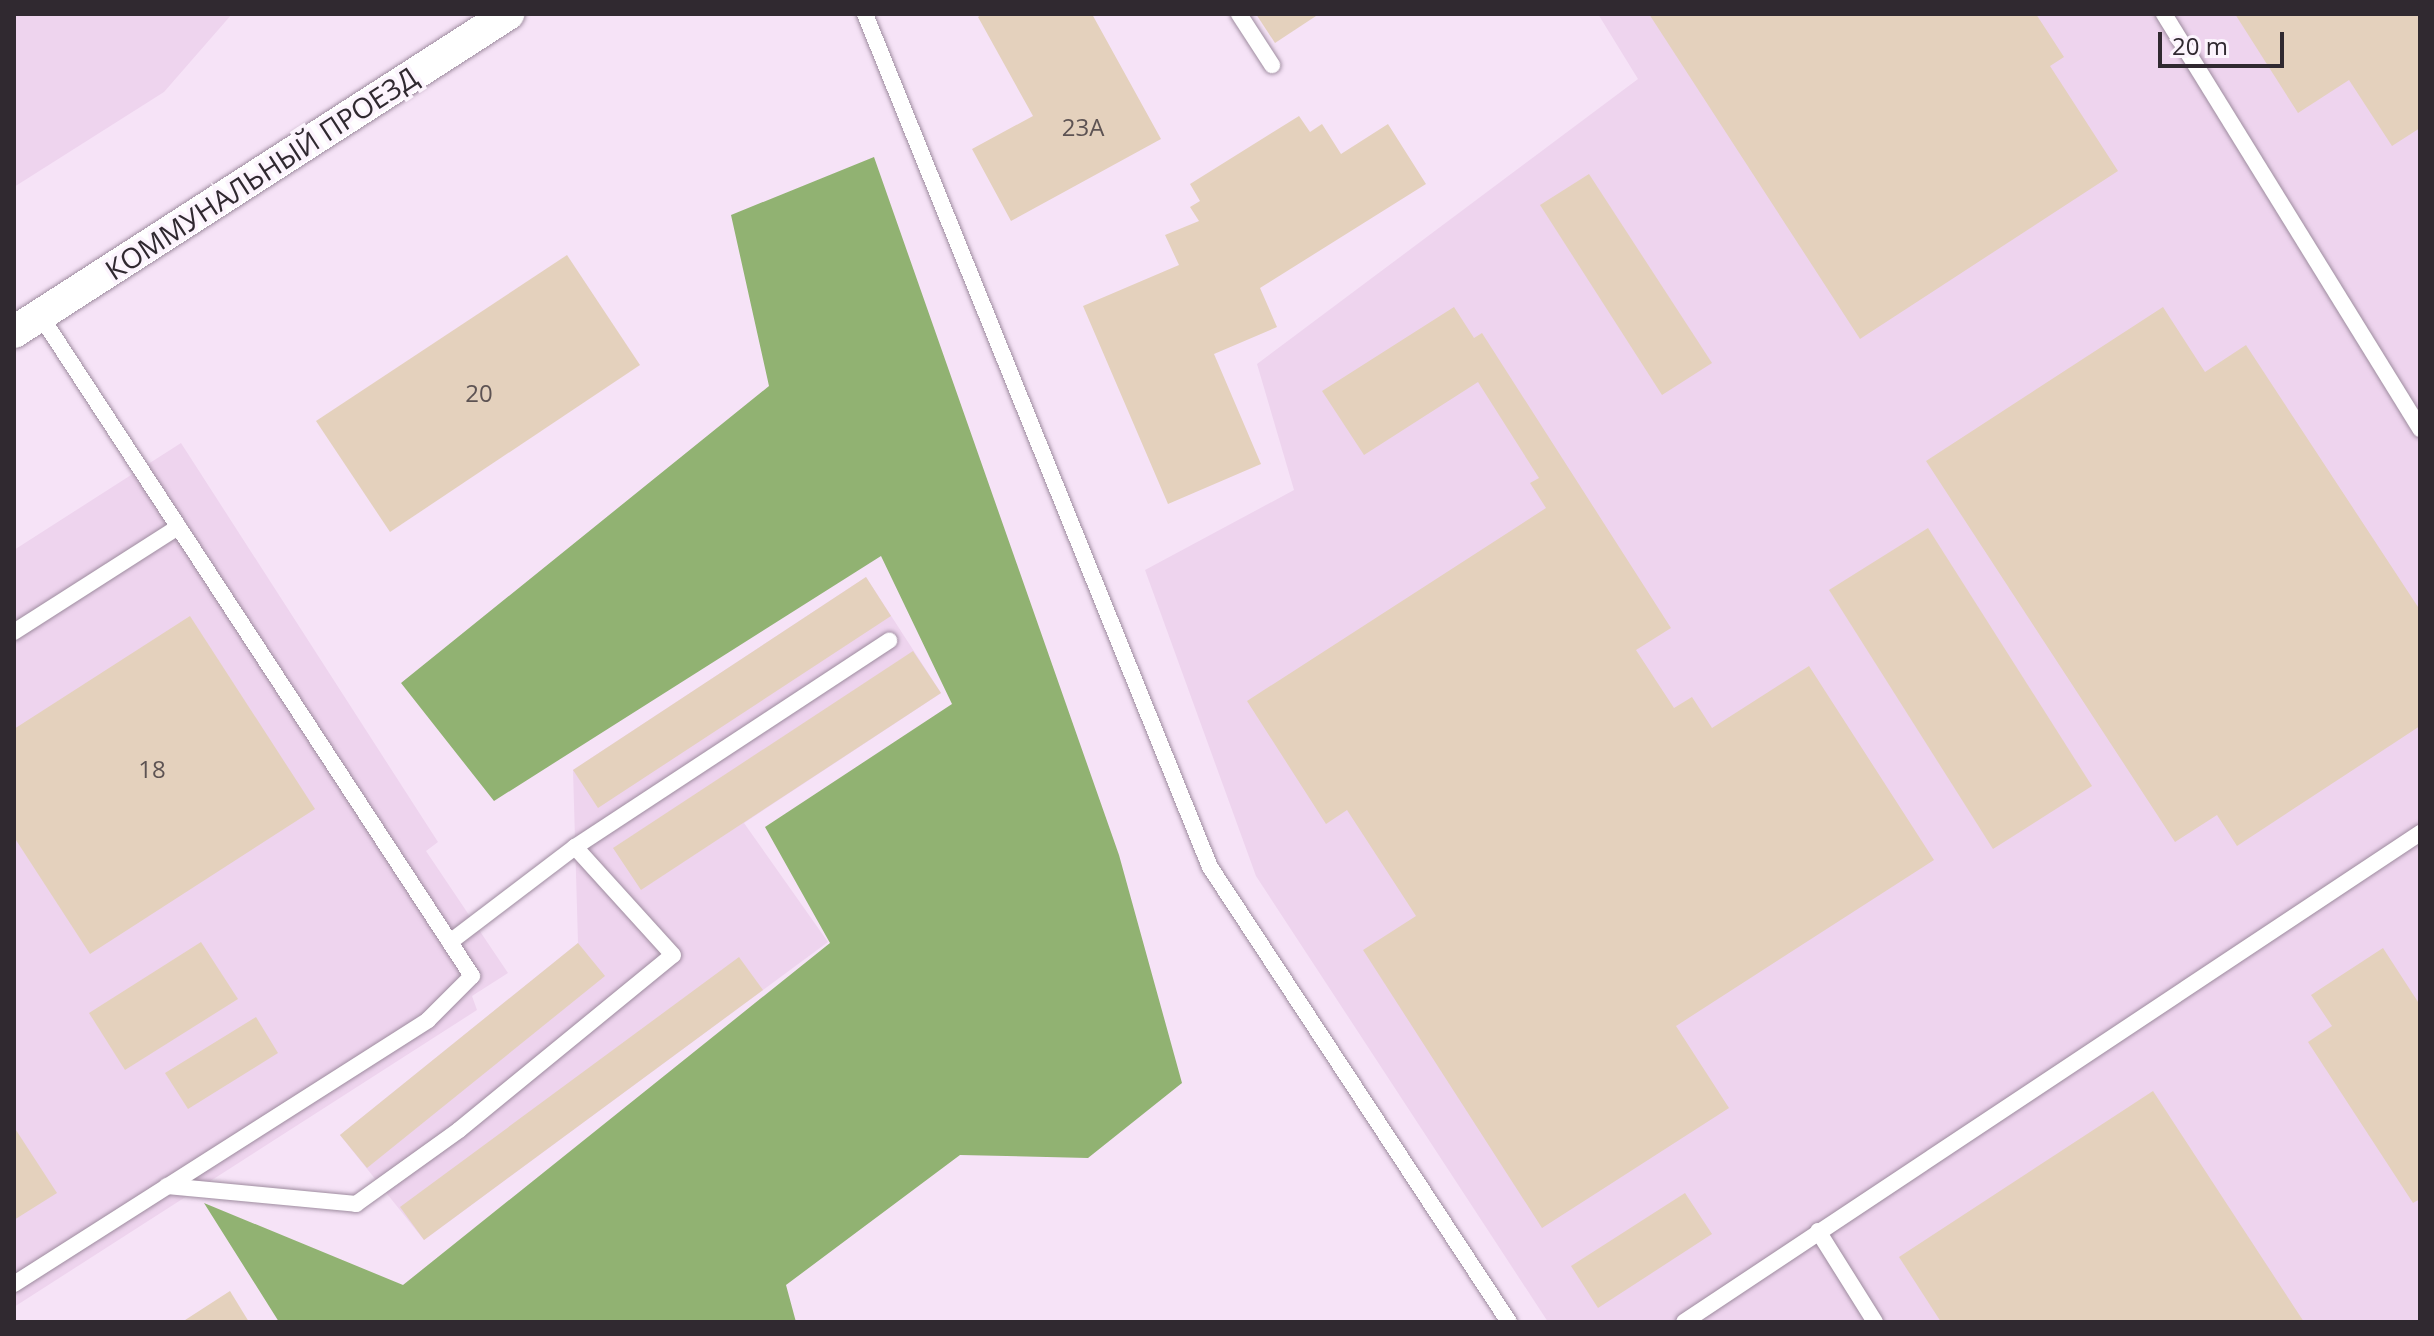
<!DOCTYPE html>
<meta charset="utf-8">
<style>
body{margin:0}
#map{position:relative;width:2434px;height:1336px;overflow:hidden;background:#f6e3f7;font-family:"Open Sans",sans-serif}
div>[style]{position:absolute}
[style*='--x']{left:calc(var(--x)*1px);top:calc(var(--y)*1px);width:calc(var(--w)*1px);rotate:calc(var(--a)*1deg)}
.built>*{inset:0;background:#eed4ee}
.forest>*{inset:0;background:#91b272}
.building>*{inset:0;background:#e4d1bd}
.roads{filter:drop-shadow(0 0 2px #9e8c9f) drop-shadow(0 0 2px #9e8c9f)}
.lane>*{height:16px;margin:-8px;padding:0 8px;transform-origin:8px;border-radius:8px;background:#fff}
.street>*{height:32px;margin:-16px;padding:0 16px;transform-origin:16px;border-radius:16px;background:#fff}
span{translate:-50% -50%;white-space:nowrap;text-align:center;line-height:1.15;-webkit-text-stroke:7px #fcf4fd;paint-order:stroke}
.number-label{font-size:24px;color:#5d5353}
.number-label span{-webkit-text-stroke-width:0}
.street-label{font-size:28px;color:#302930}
.frame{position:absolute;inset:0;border:16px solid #302930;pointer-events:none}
.scale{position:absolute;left:2158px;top:32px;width:126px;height:36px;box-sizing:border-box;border:4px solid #302930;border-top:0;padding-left:10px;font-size:24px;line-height:28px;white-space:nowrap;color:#302930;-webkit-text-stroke:6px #fcf4fd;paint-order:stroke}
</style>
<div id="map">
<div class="built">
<i style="clip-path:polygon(14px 14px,232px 14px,164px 92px,14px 187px)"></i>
<i style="clip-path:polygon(1598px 14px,2420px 14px,2420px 1322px,1548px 1322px,1256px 876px,1145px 570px,1294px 490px,1257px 364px,1638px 79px)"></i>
<i style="clip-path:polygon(181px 443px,438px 842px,426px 851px,508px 973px,472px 996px,477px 1010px,14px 1307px,14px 550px)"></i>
<i style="clip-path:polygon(866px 577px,941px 693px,744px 823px,828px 942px,424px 1240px,340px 1135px,578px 943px,573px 770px)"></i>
</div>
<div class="forest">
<i style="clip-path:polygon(874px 157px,1119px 855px,1182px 1083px,1088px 1158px,960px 1155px,786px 1285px,796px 1322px,279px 1322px,204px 1203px,403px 1285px,830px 943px,765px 827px,952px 704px,881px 556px,494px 801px,401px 683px,769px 386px,731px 215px)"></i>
</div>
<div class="building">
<i style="clip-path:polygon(982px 14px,1092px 14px,1161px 139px,1011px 221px,972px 149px,1033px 116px,978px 17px)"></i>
<i style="clip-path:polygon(1256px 14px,1319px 14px,1275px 43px)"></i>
<i style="clip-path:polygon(1649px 14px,2036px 14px,2064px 57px,2050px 66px,2118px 171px,1860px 339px)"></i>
<i style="clip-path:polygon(2235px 14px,2420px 14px,2420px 128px,2392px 146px,2349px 80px,2298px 113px)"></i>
<i style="clip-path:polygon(1299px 116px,1310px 132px,1322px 124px,1341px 154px,1388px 124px,1426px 184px,1260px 288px,1277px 327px,1214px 354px,1261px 464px,1168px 504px,1083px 306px,1179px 265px,1165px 235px,1199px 221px,1190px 207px,1200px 201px,1190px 184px)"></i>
<i style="clip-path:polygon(1589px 174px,1712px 363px,1662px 395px,1540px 205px)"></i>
<i style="clip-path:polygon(567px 255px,640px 365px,390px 532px,316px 421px)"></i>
<i style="clip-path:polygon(1454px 307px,1474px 338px,1482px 333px,1671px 628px,1636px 650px,1674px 708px,1692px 697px,1712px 728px,1809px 666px,1934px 860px,1676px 1026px,1729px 1108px,1542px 1228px,1363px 950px,1416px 916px,1347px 810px,1326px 824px,1247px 701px,1546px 508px,1530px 483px,1539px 478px,1478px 382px,1364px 455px,1322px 391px)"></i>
<i style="clip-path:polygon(2163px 307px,2205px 372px,2246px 345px,2420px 610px,2420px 726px,2237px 846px,2217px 815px,2175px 842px,1926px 461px)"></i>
<i style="clip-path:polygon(1928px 528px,2092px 786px,1993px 849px,1829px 590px)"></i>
<i style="clip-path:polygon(866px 577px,891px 616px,598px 808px,573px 770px)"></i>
<i style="clip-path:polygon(190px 616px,315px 809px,90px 954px,14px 837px,14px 729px)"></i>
<i style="clip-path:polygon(913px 651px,941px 693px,641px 890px,613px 848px)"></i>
<i style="clip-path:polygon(201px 942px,238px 999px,125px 1070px,89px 1013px)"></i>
<i style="clip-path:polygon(578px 943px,605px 976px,367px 1168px,340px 1135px)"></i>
<i style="clip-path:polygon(2383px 948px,2420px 1005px,2420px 1199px,2413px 1203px,2308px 1042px,2332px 1026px,2311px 995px)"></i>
<i style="clip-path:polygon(739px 957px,763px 990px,424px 1240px,400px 1207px)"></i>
<i style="clip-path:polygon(256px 1017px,278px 1053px,188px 1109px,165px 1073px)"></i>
<i style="clip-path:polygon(2153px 1091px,2304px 1322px,1941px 1322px,1899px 1257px)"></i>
<i style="clip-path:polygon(14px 1127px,57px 1193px,14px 1220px)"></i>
<i style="clip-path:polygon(1685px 1193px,1712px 1234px,1598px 1308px,1571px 1266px)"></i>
<i style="clip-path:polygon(230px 1291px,249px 1322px,182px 1322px)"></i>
</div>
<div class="roads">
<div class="lane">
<i style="--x:865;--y:14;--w:920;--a:67.98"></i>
<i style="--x:1210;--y:867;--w:544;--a:56.69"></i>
<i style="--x:1239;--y:14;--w:61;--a:57.1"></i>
<i style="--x:2164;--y:14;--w:488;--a:58.3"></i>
<i style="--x:14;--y:632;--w:195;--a:-32.6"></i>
<i style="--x:450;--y:942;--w:157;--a:-37.2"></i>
<i style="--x:167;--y:1186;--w:190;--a:5.4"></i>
<i style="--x:356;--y:1204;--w:127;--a:-35.7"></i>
<i style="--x:459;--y:1130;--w:276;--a:-39.3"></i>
<i style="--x:673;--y:955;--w:146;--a:-132.2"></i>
<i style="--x:575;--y:847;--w:376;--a:-33.3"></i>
<i style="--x:1818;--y:1231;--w:107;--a:57.9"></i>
<i style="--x:14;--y:1284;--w:491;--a:-32.5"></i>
<i style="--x:428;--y:1020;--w:62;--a:-45"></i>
<i style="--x:472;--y:976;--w:790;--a:-123.17"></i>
<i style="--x:1684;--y:1322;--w:884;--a:-33.6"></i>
</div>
<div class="street">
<i style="--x:14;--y:332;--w:588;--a:-32.77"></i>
</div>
</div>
<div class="number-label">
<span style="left:1083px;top:127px">23А</span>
<span style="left:479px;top:393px">20</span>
<span style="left:152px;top:769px">18</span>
</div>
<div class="street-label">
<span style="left:261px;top:173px;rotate:-33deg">КОММУНАЛЬНЫЙ ПРОЕЗД</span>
</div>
<div class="frame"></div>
<div class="scale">20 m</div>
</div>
